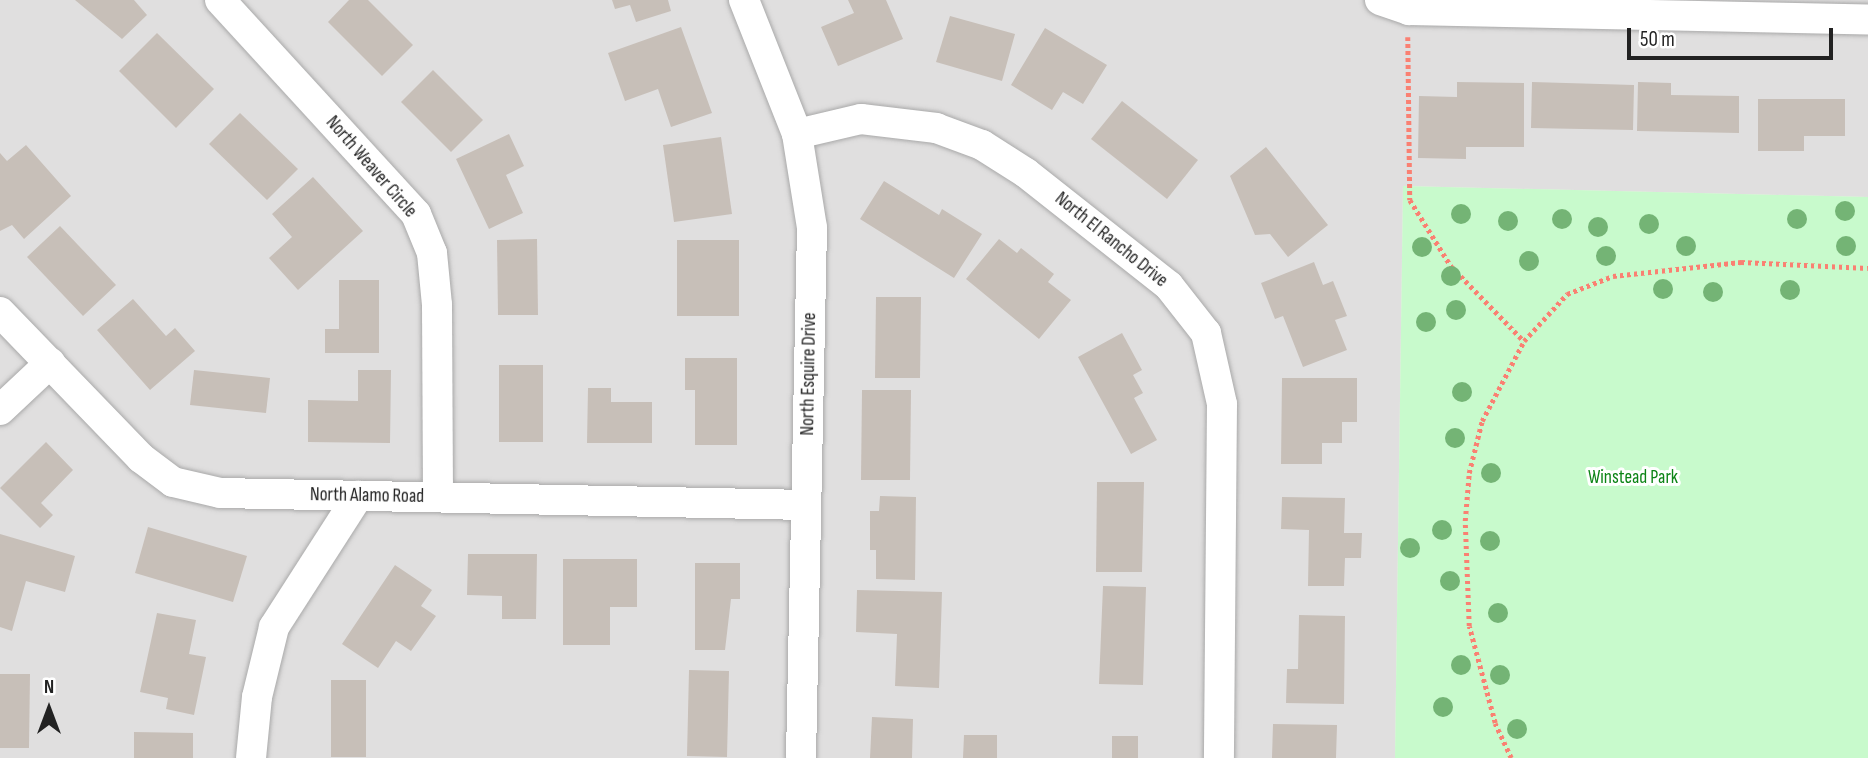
<!DOCTYPE html>
<style>
body{margin:0}
#map{position:relative;width:1868px;height:758px;overflow:hidden;background:#f2efe9;font-family:"Sofia Sans Condensed",sans-serif}
div>[style]{position:absolute}
[style*='--x']{left:calc(var(--x)*1px);top:calc(var(--y)*1px);width:calc(var(--w)*1px);rotate:calc(var(--a)*1deg)}
.residential>*{inset:0;background:#e0dfdf}
.park>*{inset:0;background:#c8facc}
.building>*{inset:0;background:#c7bfb8}
.path>*{height:4.5px;margin-top:-2.25px;transform-origin:0;background:repeating-linear-gradient(90deg,#fa8072 0 3.5px,transparent 0 7px)}
.roads{filter:drop-shadow(0 0 2px #a9a9a9) drop-shadow(0 0 2px #a9a9a9)}
.minor>*{height:30px;margin:-15px;padding:0 15px;transform-origin:15px;border-radius:15px;background:#fff}
.trees>*{width:20px;height:20px;margin:-10px;border-radius:50%;background:#74b475}
span{translate:-50% -50%;white-space:nowrap;text-align:center;line-height:1.15;-webkit-text-stroke:6px #fff;paint-order:stroke}
.street-label{font-size:19px;color:#222}
.park-label{font-size:19px;color:#0c8416}
.north{position:absolute;left:14px;top:674px;width:70px;height:70px;-webkit-text-stroke:5px #fff;paint-order:stroke;rotate:0deg;font-size:19px;font-weight:700;line-height:28px;text-align:center;color:#222}
.north::after{content:'';display:block;margin:auto;width:24px;height:32px;background:#222;clip-path:polygon(50% 0,100% 100%,50% 72%,0 100%)}
.scale{position:absolute;left:1627px;top:28px;width:206px;height:32px;box-sizing:border-box;border:4px solid #222;border-top:0;padding-left:9px;font-size:21px;line-height:24px;white-space:nowrap;color:#222;-webkit-text-stroke:5px #fff;paint-order:stroke}
</style>
<div id="map">
<div class="residential">
<i style="clip-path:polygon(0 0,1868px 0,1868px 197px,1403px 186px,1395px 758px,0 758px)"></i>
</div>
<div class="park">
<i style="clip-path:polygon(1403px 186px,1868px 197px,1868px 758px,1395px 758px)"></i>
</div>
<div class="building">
<i style="clip-path:polygon(75px 0,134px 0,147px 15px,122px 39px)"></i>
<i style="clip-path:polygon(349px 0,368px 0,413px 45px,382px 76px,328px 22px)"></i>
<i style="clip-path:polygon(612px 0,668px 0,671px 11px,636px 22px,630px 5px,615px 9px)"></i>
<i style="clip-path:polygon(848px 0,886px 0,903px 39px,838px 66px,821px 27px,854px 13px)"></i>
<i style="clip-path:polygon(950px 16px,1015px 34px,1002px 81px,936px 62px)"></i>
<i style="clip-path:polygon(681px 27px,712px 113px,671px 127px,658px 89px,625px 101px,608px 53px)"></i>
<i style="clip-path:polygon(1045px 28px,1107px 65px,1083px 104px,1063px 92px,1052px 110px,1011px 85px)"></i>
<i style="clip-path:polygon(157px 33px,214px 89px,176px 128px,119px 71px)"></i>
<i style="clip-path:polygon(433px 70px,483px 120px,451px 152px,401px 102px)"></i>
<i style="clip-path:polygon(1457px 82px,1524px 83px,1524px 147px,1466px 147px,1466px 159px,1418px 158px,1419px 96px,1457px 97px)"></i>
<i style="clip-path:polygon(1532px 82px,1634px 85px,1633px 130px,1531px 128px)"></i>
<i style="clip-path:polygon(1638px 82px,1671px 83px,1671px 95px,1739px 96px,1739px 133px,1637px 131px)"></i>
<i style="clip-path:polygon(1758px 99px,1845px 99px,1845px 136px,1804px 136px,1804px 151px,1758px 151px)"></i>
<i style="clip-path:polygon(1122px 101px,1198px 160px,1167px 199px,1091px 139px)"></i>
<i style="clip-path:polygon(240px 113px,298px 169px,267px 200px,209px 144px)"></i>
<i style="clip-path:polygon(509px 134px,524px 166px,506px 175px,523px 213px,489px 229px,456px 159px)"></i>
<i style="clip-path:polygon(721px 137px,732px 214px,674px 222px,663px 145px)"></i>
<i style="clip-path:polygon(26px 145px,71px 196px,24px 239px,12px 225px,0 231px,0 153px,7px 161px)"></i>
<i style="clip-path:polygon(1266px 147px,1328px 225px,1288px 257px,1270px 234px,1255px 235px,1230px 176px)"></i>
<i style="clip-path:polygon(313px 177px,363px 231px,298px 290px,269px 258px,292px 237px,272px 214px)"></i>
<i style="clip-path:polygon(884px 181px,939px 215px,942px 209px,982px 234px,954px 278px,860px 219px)"></i>
<i style="clip-path:polygon(60px 226px,116px 285px,83px 316px,27px 257px)"></i>
<i style="clip-path:polygon(537px 239px,538px 315px,498px 315px,497px 240px)"></i>
<i style="clip-path:polygon(999px 239px,1017px 253px,1021px 248px,1054px 274px,1048px 282px,1071px 300px,1039px 339px,966px 279px)"></i>
<i style="clip-path:polygon(677px 240px,739px 240px,739px 316px,677px 316px)"></i>
<i style="clip-path:polygon(1314px 262px,1323px 285px,1333px 281px,1347px 316px,1335px 320px,1347px 350px,1303px 367px,1283px 316px,1275px 319px,1261px 283px)"></i>
<i style="clip-path:polygon(339px 280px,379px 280px,379px 353px,325px 353px,325px 329px,339px 329px)"></i>
<i style="clip-path:polygon(876px 297px,921px 297px,920px 378px,875px 378px)"></i>
<i style="clip-path:polygon(133px 299px,166px 336px,175px 328px,195px 351px,150px 390px,97px 330px)"></i>
<i style="clip-path:polygon(1122px 333px,1142px 370px,1133px 375px,1143px 393px,1134px 398px,1157px 440px,1131px 454px,1078px 357px)"></i>
<i style="clip-path:polygon(685px 358px,737px 358px,737px 445px,695px 445px,695px 390px,685px 390px)"></i>
<i style="clip-path:polygon(499px 365px,543px 365px,543px 442px,499px 442px)"></i>
<i style="clip-path:polygon(194px 370px,270px 378px,266px 413px,190px 405px)"></i>
<i style="clip-path:polygon(358px 370px,391px 370px,390px 443px,308px 442px,308px 400px,358px 401px)"></i>
<i style="clip-path:polygon(1282px 378px,1357px 378px,1357px 422px,1342px 422px,1342px 443px,1322px 443px,1322px 464px,1281px 464px)"></i>
<i style="clip-path:polygon(588px 388px,611px 388px,611px 402px,652px 402px,652px 443px,587px 443px)"></i>
<i style="clip-path:polygon(862px 390px,911px 390px,910px 480px,861px 480px)"></i>
<i style="clip-path:polygon(46px 442px,73px 470px,41px 503px,53px 515px,40px 528px,0 488px)"></i>
<i style="clip-path:polygon(1097px 482px,1144px 482px,1142px 572px,1096px 572px)"></i>
<i style="clip-path:polygon(880px 496px,916px 497px,915px 580px,876px 579px,876px 550px,870px 550px,870px 511px,879px 511px)"></i>
<i style="clip-path:polygon(1282px 497px,1345px 498px,1344px 533px,1362px 533px,1361px 558px,1345px 558px,1344px 586px,1308px 586px,1309px 530px,1281px 529px)"></i>
<i style="clip-path:polygon(148px 527px,247px 556px,233px 602px,135px 573px)"></i>
<i style="clip-path:polygon(0 534px,75px 556px,65px 592px,26px 581px,12px 631px,0 627px)"></i>
<i style="clip-path:polygon(468px 554px,537px 554px,536px 619px,502px 619px,502px 596px,467px 595px)"></i>
<i style="clip-path:polygon(563px 559px,637px 559px,637px 607px,610px 607px,610px 645px,563px 645px)"></i>
<i style="clip-path:polygon(695px 563px,740px 563px,740px 599px,731px 599px,725px 650px,695px 650px)"></i>
<i style="clip-path:polygon(395px 565px,432px 590px,421px 606px,436px 616px,411px 651px,396px 641px,378px 668px,342px 644px)"></i>
<i style="clip-path:polygon(1103px 586px,1146px 587px,1143px 685px,1099px 684px)"></i>
<i style="clip-path:polygon(857px 590px,942px 592px,939px 688px,895px 686px,897px 634px,856px 632px)"></i>
<i style="clip-path:polygon(157px 613px,196px 620px,189px 654px,206px 657px,194px 715px,166px 709px,168px 698px,140px 692px)"></i>
<i style="clip-path:polygon(1299px 615px,1345px 616px,1344px 704px,1286px 703px,1287px 669px,1298px 669px)"></i>
<i style="clip-path:polygon(689px 670px,729px 671px,727px 757px,687px 756px)"></i>
<i style="clip-path:polygon(0 674px,30px 674px,29px 748px,0 748px)"></i>
<i style="clip-path:polygon(331px 680px,366px 680px,366px 757px,331px 757px)"></i>
<i style="clip-path:polygon(872px 717px,913px 719px,912px 758px,870px 758px)"></i>
<i style="clip-path:polygon(1273px 724px,1337px 725px,1336px 758px,1272px 758px)"></i>
<i style="clip-path:polygon(134px 732px,193px 733px,193px 758px,134px 758px)"></i>
<i style="clip-path:polygon(964px 735px,997px 735px,997px 758px,963px 758px)"></i>
<i style="clip-path:polygon(1112px 736px,1138px 736px,1138px 758px,1112px 758px)"></i>
</div>
<div class="path">
<i style="--x:1408;--y:37;--w:163;--a:89.3"></i>
<i style="--x:1410;--y:200;--w:78;--a:58.2"></i>
<i style="--x:1451;--y:266;--w:105;--a:45.8"></i>
<i style="--x:1511;--y:758;--w:38;--a:-115"></i>
<i style="--x:1495;--y:723;--w:100;--a:-105"></i>
<i style="--x:1469;--y:626;--w:105;--a:-92.2"></i>
<i style="--x:1465;--y:521;--w:48;--a:-85.2"></i>
<i style="--x:1469;--y:473;--w:54;--a:-76"></i>
<i style="--x:1482;--y:421;--w:90;--a:-62.3"></i>
<i style="--x:1524;--y:341;--w:64;--a:-47.5"></i>
<i style="--x:1567;--y:294;--w:49;--a:-21.4"></i>
<i style="--x:1613;--y:276;--w:129;--a:-6.2"></i>
<i style="--x:1741;--y:262;--w:127;--a:2.7"></i>
</div>
<div class="roads">
<div class="minor">
<i style="--x:220;--y:0;--w:290;--a:47.5"></i>
<i style="--x:416;--y:214;--w:42;--a:67.7"></i>
<i style="--x:432;--y:253;--w:52;--a:84.5"></i>
<i style="--x:437;--y:305;--w:192;--a:89.7"></i>
<i style="--x:744;--y:0;--w:144;--a:68.4"></i>
<i style="--x:797;--y:134;--w:95;--a:80.9"></i>
<i style="--x:812;--y:228;--w:530;--a:91.19"></i>
<i style="--x:1380;--y:0;--w:31;--a:19"></i>
<i style="--x:1409;--y:10;--w:459;--a:1.2"></i>
<i style="--x:797;--y:134;--w:66;--a:-13.2"></i>
<i style="--x:861;--y:119;--w:76;--a:6.8"></i>
<i style="--x:936;--y:128;--w:49;--a:20.3"></i>
<i style="--x:982;--y:145;--w:52;--a:32.5"></i>
<i style="--x:1026;--y:173;--w:182;--a:38.3"></i>
<i style="--x:1169;--y:286;--w:60;--a:51.8"></i>
<i style="--x:1206;--y:333;--w:73;--a:77.3"></i>
<i style="--x:1222;--y:404;--w:354;--a:90.5"></i>
<i style="--x:0;--y:312;--w:203;--a:46"></i>
<i style="--x:141;--y:458;--w:40;--a:37"></i>
<i style="--x:173;--y:482;--w:48;--a:13.2"></i>
<i style="--x:220;--y:493;--w:586;--a:1.17"></i>
<i style="--x:0;--y:410;--w:69;--a:-43.2"></i>
<i style="--x:251;--y:758;--w:61;--a:-84.4"></i>
<i style="--x:257;--y:697;--w:72;--a:-76.3"></i>
<i style="--x:274;--y:627;--w:156;--a:-57.3"></i>
</div>
</div>
<div class="trees">
<i style="left:1845px;top:211px"></i>
<i style="left:1461px;top:214px"></i>
<i style="left:1562px;top:219px"></i>
<i style="left:1797px;top:219px"></i>
<i style="left:1508px;top:221px"></i>
<i style="left:1649px;top:224px"></i>
<i style="left:1598px;top:227px"></i>
<i style="left:1686px;top:246px"></i>
<i style="left:1846px;top:246px"></i>
<i style="left:1422px;top:247px"></i>
<i style="left:1606px;top:256px"></i>
<i style="left:1529px;top:261px"></i>
<i style="left:1451px;top:276px"></i>
<i style="left:1663px;top:289px"></i>
<i style="left:1790px;top:290px"></i>
<i style="left:1713px;top:292px"></i>
<i style="left:1456px;top:310px"></i>
<i style="left:1426px;top:322px"></i>
<i style="left:1462px;top:392px"></i>
<i style="left:1455px;top:438px"></i>
<i style="left:1491px;top:473px"></i>
<i style="left:1442px;top:530px"></i>
<i style="left:1490px;top:541px"></i>
<i style="left:1410px;top:548px"></i>
<i style="left:1450px;top:581px"></i>
<i style="left:1498px;top:613px"></i>
<i style="left:1461px;top:665px"></i>
<i style="left:1500px;top:675px"></i>
<i style="left:1443px;top:707px"></i>
<i style="left:1517px;top:729px"></i>
</div>
<div class="street-label">
<span style="left:371px;top:167px;rotate:49deg">North Weaver Circle</span>
<span style="left:1111px;top:240px;rotate:39deg">North El Rancho Drive</span>
<span style="left:809px;top:374px;rotate:-89deg">North Esquire Drive</span>
<span style="left:367px;top:496px;rotate:1deg">North Alamo Road</span>
</div>
<div class="park-label">
<span style="left:1633px;top:478px">Winstead Park</span>
</div>
<div class="north">N</div>
<div class="scale">50 m</div>
</div>
